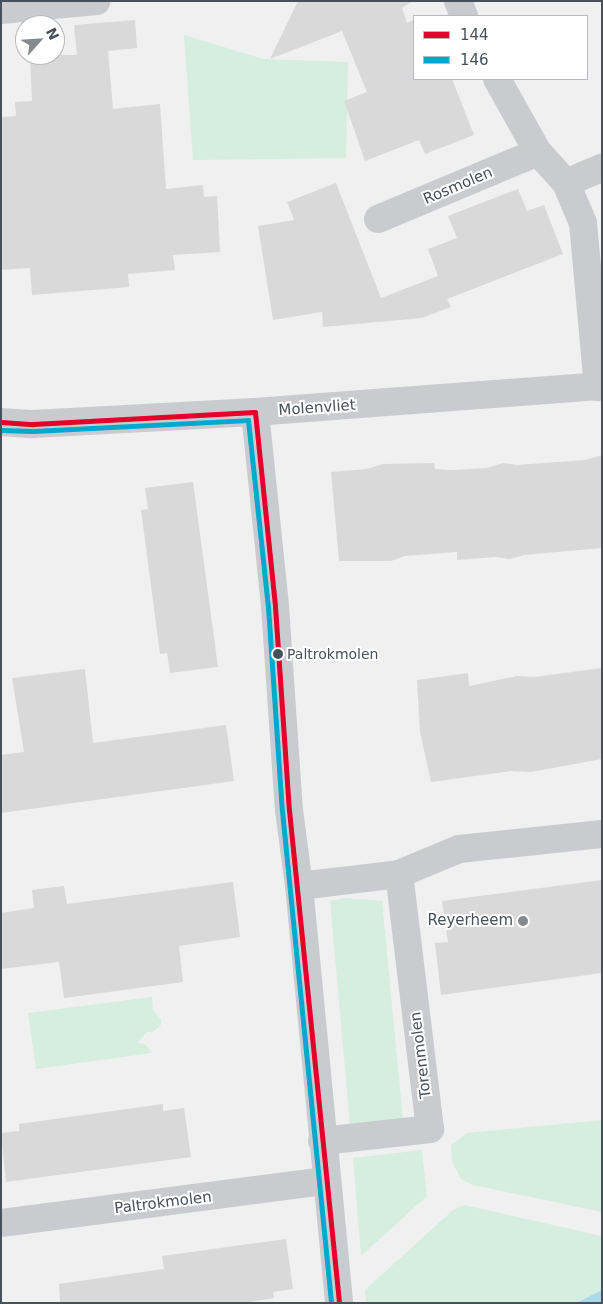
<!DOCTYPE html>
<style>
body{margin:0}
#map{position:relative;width:603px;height:1304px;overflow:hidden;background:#f0f0f0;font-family:"DejaVu Sans",sans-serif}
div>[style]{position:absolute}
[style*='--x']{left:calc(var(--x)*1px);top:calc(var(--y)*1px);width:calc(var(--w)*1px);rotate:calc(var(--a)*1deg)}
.green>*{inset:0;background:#d5eee0}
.water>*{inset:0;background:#abdaea}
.building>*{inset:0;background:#d9d9da}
.minor>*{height:28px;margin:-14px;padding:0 14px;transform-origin:14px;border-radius:14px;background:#cacbce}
.bus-1>*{height:5px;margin:-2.5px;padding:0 2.5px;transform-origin:2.5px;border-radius:2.5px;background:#e4002b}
.bus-2>*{height:5px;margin:-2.5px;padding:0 2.5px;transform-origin:2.5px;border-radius:2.5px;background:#00a9ce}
.dots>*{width:14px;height:14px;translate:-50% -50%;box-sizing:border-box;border:2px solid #fff;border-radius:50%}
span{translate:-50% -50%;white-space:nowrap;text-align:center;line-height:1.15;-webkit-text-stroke:4px #fff;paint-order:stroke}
.bus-label{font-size:14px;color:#48515b}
.left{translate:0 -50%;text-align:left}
.street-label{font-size:15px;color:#48515b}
.poi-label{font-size:15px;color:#48515b}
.right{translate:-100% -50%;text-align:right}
.frame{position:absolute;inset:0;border:2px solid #48515b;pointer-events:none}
.legend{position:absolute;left:413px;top:15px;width:175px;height:65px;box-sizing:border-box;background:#fff;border:1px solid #b6b9bd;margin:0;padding:6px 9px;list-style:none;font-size:15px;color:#48515b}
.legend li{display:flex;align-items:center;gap:10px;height:25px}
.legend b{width:25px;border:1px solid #b6b9bd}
.north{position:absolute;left:15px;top:15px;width:50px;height:50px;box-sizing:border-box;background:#fff;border:1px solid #b6b9bd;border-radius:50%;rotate:64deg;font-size:14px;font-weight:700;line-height:20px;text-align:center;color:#48515b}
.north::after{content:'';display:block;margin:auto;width:18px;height:22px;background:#83898f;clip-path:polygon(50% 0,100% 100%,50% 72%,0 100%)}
</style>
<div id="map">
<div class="green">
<i style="clip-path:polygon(184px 35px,263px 59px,348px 62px,346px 158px,193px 160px)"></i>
<i style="clip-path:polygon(344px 898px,382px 901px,403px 1120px,350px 1125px,330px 901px)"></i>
<i style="clip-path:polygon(152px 997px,153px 1010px,161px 1019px,161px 1025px,153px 1032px,146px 1032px,138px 1043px,145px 1044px,152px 1053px,36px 1069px,28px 1013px)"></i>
<i style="clip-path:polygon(602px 1120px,602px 1212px,473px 1185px,461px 1179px,452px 1162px,451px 1145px,467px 1133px)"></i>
<i style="clip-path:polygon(422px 1150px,427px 1196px,361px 1256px,353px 1158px)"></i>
<i style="clip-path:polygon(464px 1205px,602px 1236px,602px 1290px,576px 1303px,366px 1303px,365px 1290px,453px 1210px)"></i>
</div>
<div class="water">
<i style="clip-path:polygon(602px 1290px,602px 1303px,576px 1303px)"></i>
</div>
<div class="building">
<i style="clip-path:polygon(298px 1px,413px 1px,402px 8px,407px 23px,414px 20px,414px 79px,452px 79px,474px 135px,425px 154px,419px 140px,365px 161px,344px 101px,367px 92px,342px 31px,270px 59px)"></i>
<i style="clip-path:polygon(135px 20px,137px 48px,108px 51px,113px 109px,160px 104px,166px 189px,203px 185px,204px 197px,217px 196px,220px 252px,173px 255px,175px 270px,128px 274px,129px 287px,32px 295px,30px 268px,1px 270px,1px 117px,16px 116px,15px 102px,32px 101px,30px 55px,77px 55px,74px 25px)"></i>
<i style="clip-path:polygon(336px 183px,381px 298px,438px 276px,428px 249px,457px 238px,448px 216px,518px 189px,527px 211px,544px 205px,563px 254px,447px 299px,451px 307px,422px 318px,323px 327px,322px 312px,273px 320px,258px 226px,294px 220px,287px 202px)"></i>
<i style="clip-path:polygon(602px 455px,602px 548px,524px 555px,510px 559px,495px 557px,457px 560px,457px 552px,405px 556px,391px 561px,339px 561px,331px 472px,367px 469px,383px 464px,434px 463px,435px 469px,452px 470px,487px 468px,503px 463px,517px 465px,585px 460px)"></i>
<i style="clip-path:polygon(193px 482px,218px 667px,170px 673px,167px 653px,160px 654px,141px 510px,148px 509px,145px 488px)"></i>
<i style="clip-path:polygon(602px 668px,602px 759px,531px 772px,511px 771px,431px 782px,420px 732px,417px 680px,468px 673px,469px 686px,517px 676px,534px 677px)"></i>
<i style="clip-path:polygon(85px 669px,93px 743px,226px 725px,234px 781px,1px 813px,1px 755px,24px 752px,12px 678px)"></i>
<i style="clip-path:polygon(602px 880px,602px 973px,441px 995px,435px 943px,448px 942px,442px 901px)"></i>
<i style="clip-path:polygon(233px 882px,240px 937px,179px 946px,183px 982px,64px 998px,59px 962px,1px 969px,1px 913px,34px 908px,32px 890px,64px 886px,67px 904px)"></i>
<i style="clip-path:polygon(163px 1104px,163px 1111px,184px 1108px,191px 1157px,6px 1182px,1px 1133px,19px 1131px,19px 1124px)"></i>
<i style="clip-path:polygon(286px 1239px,293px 1289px,273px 1292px,274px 1298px,244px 1303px,60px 1303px,59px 1284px,164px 1269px,162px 1256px)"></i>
</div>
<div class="minor">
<i style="--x:458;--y:1;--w:16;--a:68"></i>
<i style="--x:1;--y:10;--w:96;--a:-5.4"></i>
<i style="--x:497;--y:79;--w:84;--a:60.7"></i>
<i style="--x:538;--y:152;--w:42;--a:47.9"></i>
<i style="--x:566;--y:183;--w:43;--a:67"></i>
<i style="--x:583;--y:223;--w:165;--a:84.8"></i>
<i style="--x:566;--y:183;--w:39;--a:-23"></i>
<i style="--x:378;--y:219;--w:173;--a:-22.7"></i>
<i style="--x:255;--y:412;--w:195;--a:84.1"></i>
<i style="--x:275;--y:606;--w:204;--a:86.1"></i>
<i style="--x:289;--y:810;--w:77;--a:82.5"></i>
<i style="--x:299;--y:886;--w:419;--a:84.5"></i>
<i style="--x:1;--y:422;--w:32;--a:4"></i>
<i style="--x:33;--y:424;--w:222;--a:-3.1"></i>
<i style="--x:255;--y:412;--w:348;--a:-4.3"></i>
<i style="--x:299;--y:886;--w:101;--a:-6.8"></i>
<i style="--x:399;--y:874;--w:65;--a:-22.6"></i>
<i style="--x:459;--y:849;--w:144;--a:-6"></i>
<i style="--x:322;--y:1141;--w:109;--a:-6.3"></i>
<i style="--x:430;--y:1129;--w:257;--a:-96.9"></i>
<i style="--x:1;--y:1223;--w:327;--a:-7.4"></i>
</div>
<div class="bus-1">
<i style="--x:1;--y:422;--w:32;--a:4"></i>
<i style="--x:33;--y:424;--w:222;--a:-3.1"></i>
<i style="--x:255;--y:412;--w:195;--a:84.1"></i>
<i style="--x:275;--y:606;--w:204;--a:86.1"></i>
<i style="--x:289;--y:810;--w:496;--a:84.2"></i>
</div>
<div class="bus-2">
<i style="--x:1;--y:430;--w:32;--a:2"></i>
<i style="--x:33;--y:431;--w:215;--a:-2.9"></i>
<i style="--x:248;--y:420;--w:188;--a:83.9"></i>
<i style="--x:268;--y:607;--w:204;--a:86.1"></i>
<i style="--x:282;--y:811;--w:494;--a:84.3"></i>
</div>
<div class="dots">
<i style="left:278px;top:654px;background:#48515b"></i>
<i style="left:523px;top:921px;background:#83898f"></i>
</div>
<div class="bus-label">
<span class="left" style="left:287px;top:654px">Paltrokmolen</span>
</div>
<div class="street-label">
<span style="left:458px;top:186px;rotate:-23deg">Rosmolen</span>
<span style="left:317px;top:408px;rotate:-4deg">Molenvliet</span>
<span style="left:421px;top:1055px;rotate:-97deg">Torenmolen</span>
<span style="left:163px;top:1203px;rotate:-7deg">Paltrokmolen</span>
</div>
<div class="poi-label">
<span class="right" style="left:513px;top:921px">Reyerheem</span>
</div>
<div class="frame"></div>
<ul class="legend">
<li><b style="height:6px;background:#e4002b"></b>144</li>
<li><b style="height:6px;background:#00a9ce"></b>146</li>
</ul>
<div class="north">N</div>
</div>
